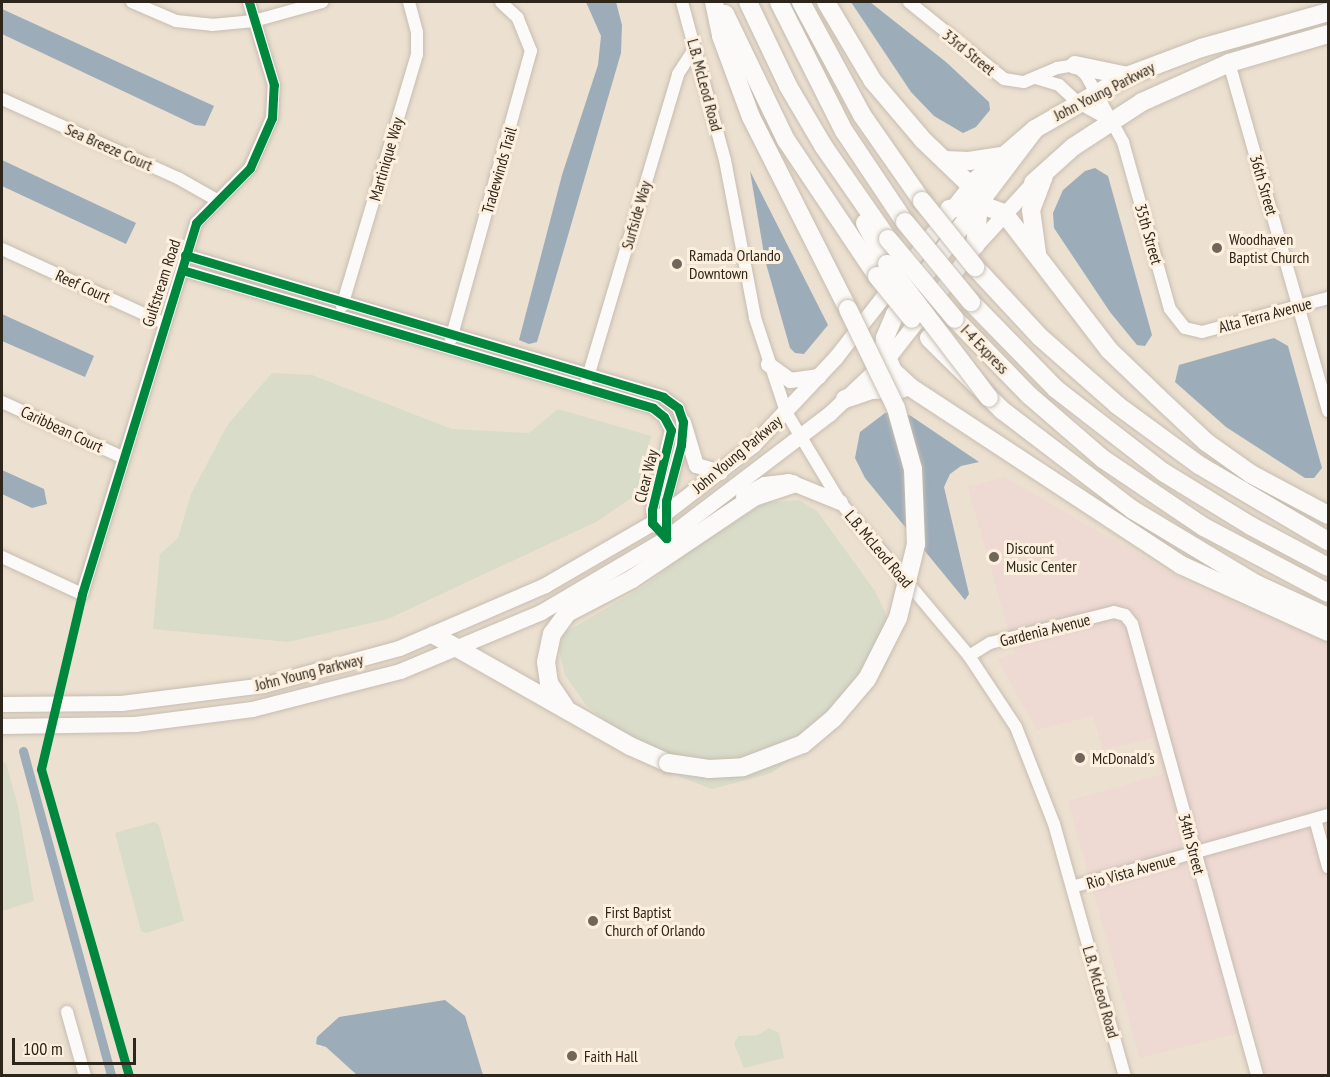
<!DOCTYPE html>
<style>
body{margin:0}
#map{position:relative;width:1330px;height:1077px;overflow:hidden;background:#ece0d0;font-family:"PT Sans Narrow",sans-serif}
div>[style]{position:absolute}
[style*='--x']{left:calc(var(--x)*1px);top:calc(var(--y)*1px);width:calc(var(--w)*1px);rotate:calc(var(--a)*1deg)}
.industrial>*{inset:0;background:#eed9d3}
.green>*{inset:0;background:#d8dcc9}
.water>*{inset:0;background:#9cacb9}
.canal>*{height:9px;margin:-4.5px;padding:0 4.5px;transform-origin:4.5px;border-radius:4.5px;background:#9cacb9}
.roads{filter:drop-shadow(0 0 2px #c6bdb1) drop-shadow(0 0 2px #c6bdb1)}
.minor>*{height:12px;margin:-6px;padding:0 6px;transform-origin:6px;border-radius:6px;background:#fcfaf8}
.major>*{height:15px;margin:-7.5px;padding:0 7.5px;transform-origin:7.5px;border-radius:7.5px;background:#fcfaf8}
.highway>*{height:18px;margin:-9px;padding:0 9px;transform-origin:9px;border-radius:9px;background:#fcfaf8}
.bridges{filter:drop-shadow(0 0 2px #c6bdb1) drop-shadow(0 0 2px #c6bdb1)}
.highway-bridge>*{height:18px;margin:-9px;padding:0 9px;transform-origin:9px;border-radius:9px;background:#fcfaf8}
.cycleway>*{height:9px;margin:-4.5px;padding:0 4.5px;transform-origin:4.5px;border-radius:4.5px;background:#00873e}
.dots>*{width:16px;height:16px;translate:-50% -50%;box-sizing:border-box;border:3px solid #fdf0df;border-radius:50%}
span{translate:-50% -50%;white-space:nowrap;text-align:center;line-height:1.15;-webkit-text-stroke:6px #fdf0df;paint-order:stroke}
.street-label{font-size:16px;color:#2e261b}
.poi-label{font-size:16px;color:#2e261b}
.left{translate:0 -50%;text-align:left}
.frame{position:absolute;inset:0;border:3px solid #2e261b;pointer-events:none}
.scale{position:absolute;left:12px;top:1038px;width:124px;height:27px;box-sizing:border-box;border:3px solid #2e261b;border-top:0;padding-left:8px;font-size:18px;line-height:21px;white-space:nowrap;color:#2e261b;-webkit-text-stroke:4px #fdf0df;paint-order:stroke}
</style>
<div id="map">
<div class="industrial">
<i style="clip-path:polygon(1004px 477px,1192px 585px,1328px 642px,1328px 1075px,1267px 1075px,1254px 1029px,1140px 1058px,1068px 801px,1164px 774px,1153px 738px,1103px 750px,1093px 716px,1037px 730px,997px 659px,1015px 654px,968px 487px)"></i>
</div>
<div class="green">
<i style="clip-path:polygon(272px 373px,312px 375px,452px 429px,529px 433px,558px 409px,651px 436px,636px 495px,596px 522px,388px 619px,288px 642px,153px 629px,160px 554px,178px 538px,191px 494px,228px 424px)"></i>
<i style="clip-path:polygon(799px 500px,817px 511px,875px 591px,887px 617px,892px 648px,886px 667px,836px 730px,771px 773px,712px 789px,670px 773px,586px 705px,565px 675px,559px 650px,564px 633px,643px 587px,692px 549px,764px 503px)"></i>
<i style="clip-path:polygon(2px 762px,6px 763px,18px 806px,34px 901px,2px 911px)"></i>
<i style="clip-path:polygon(154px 822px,159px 825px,184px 921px,146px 933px,141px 931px,115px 833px)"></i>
<i style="clip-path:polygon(769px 1028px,779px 1033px,784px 1058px,744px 1068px,734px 1044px,738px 1036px,758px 1035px)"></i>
</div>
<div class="water">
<i style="clip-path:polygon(586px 2px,616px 2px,622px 25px,621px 53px,537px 342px,529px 344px,519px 340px,562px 175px,598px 65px,601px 36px)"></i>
<i style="clip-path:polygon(851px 2px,870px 2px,946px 62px,989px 102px,990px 110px,976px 127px,963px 133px,934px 116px,911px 92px)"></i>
<i style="clip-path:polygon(2px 9px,214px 106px,205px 126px,195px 125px,2px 34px)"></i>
<i style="clip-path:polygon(2px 160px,136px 223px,126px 244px,2px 186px)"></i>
<i style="clip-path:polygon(1095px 168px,1108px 176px,1152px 335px,1145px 346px,1137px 345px,1110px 312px,1054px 228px,1053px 213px,1063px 190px,1085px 171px)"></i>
<i style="clip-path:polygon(750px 171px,828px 325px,804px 354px,795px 353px,790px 348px,765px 260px)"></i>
<i style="clip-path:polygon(2px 314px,94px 356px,85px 377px,2px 341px)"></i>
<i style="clip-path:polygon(1274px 338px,1288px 346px,1322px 468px,1314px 478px,1305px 478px,1226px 427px,1175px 382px,1179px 365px)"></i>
<i style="clip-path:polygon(898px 411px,911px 416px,979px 462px,961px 466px,950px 474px,944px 487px,969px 594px,965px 600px,865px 478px,855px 458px,860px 432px,885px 413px)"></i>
<i style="clip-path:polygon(2px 470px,44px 489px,47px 504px,32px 508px,2px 494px)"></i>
<i style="clip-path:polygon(445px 1000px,465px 1016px,483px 1075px,357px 1075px,326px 1047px,316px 1044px,317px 1037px,339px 1017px)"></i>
</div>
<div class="canal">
<i style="--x:23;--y:751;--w:337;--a:74.8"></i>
</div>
<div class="roads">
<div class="minor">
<i style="--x:132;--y:2;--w:48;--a:23.4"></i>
<i style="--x:176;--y:21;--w:36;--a:6"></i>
<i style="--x:212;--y:25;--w:42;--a:-5.4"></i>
<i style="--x:254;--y:21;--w:71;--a:-15.6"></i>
<i style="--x:682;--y:2;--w:164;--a:74.8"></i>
<i style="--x:725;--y:160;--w:161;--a:79.2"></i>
<i style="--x:755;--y:318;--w:99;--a:71.7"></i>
<i style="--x:786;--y:412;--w:105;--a:59"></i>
<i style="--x:840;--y:502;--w:201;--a:50"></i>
<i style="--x:969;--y:656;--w:85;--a:56.5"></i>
<i style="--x:1016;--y:727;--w:104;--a:68.6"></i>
<i style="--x:1054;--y:824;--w:262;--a:74.3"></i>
<i style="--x:909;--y:2;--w:122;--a:39"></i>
<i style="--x:1004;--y:79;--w:20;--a:9"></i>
<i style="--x:1024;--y:82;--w:36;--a:-23"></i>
<i style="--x:1057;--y:68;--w:18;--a:-9"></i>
<i style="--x:1075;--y:65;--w:15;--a:42"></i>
<i style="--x:1086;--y:75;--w:77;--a:61.1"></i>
<i style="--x:1123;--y:142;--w:173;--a:74.3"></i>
<i style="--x:1170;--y:309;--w:24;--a:52"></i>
<i style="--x:1185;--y:328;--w:17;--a:13"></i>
<i style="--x:1202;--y:332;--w:131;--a:-15.1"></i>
<i style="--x:1229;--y:63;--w:362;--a:74.1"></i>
<i style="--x:1036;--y:78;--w:24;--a:17"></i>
<i style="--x:1059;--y:85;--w:25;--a:43"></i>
<i style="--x:1077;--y:102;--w:39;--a:29"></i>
<i style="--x:2;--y:99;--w:193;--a:24.2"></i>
<i style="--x:178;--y:178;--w:43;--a:29.6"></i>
<i style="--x:2;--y:249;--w:178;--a:24.6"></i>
<i style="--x:185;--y:255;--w:499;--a:16.5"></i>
<i style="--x:663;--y:397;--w:19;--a:36"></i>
<i style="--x:678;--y:408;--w:15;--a:70"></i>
<i style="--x:683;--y:422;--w:23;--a:95"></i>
<i style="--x:681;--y:445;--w:58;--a:105"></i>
<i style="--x:666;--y:501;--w:37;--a:90"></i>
<i style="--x:182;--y:270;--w:491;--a:16.3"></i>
<i style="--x:653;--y:408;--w:14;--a:39"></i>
<i style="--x:664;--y:417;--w:15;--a:62"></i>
<i style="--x:671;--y:430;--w:82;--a:103.4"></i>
<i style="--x:652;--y:510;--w:17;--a:80"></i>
<i style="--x:342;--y:306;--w:263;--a:-73.4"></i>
<i style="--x:417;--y:54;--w:22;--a:-90"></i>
<i style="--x:417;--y:32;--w:31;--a:-105"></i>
<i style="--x:451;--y:339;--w:299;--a:-74.5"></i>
<i style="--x:531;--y:51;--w:35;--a:-112"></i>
<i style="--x:518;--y:18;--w:23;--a:-137"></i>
<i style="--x:587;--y:380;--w:319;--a:-73.4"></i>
<i style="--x:678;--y:74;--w:31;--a:-57"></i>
<i style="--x:2;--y:402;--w:132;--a:24.6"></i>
<i style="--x:2;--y:557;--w:88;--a:24.8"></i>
<i style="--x:82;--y:594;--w:388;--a:-72.9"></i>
<i style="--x:196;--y:223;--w:77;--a:-45.5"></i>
<i style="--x:250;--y:168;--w:55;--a:-66.3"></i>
<i style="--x:272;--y:118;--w:33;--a:-87"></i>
<i style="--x:274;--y:85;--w:87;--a:-106.8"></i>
<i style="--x:969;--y:656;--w:25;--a:-32"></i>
<i style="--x:990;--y:643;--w:128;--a:-14"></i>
<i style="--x:1114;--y:612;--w:11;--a:15"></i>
<i style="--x:1125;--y:615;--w:11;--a:52"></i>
<i style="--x:1132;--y:624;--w:469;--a:74.5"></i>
<i style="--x:1315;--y:819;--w:50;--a:74.8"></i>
<i style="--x:1072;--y:887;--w:266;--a:-15.7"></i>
<i style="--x:67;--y:1012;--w:66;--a:74.3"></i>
</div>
<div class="major">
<i style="--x:768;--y:364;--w:27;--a:36"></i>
<i style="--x:790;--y:380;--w:29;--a:-8"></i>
<i style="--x:683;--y:422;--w:45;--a:73.2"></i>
<i style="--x:696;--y:465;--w:25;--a:16"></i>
<i style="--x:743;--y:496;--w:24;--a:-30"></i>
<i style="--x:764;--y:484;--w:24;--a:-7"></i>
<i style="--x:788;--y:481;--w:56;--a:22"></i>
<i style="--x:2;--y:704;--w:119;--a:-0.5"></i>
<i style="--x:121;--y:703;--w:143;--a:-7.2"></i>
<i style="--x:263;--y:685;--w:141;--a:-15.2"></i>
<i style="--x:399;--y:648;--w:159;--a:-23.3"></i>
<i style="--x:545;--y:585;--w:124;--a:-30.1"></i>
<i style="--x:652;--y:523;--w:128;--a:-37.7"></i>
<i style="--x:753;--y:445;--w:120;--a:-46.7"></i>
<i style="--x:835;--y:358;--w:219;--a:-52"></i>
<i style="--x:2;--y:726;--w:133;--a:-0.9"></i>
<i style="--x:135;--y:724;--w:118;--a:-7.3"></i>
<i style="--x:252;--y:709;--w:153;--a:-14.4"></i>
<i style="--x:400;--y:671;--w:153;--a:-22.7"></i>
<i style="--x:541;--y:612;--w:145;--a:-30.6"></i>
<i style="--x:666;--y:538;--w:205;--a:-37.3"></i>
<i style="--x:829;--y:414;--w:80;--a:-43.5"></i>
<i style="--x:887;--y:359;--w:143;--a:-52.1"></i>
<i style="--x:975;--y:246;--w:86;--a:-47.4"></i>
</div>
<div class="highway">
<i style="--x:714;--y:2;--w:35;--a:78"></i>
<i style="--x:721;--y:36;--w:86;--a:69.7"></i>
<i style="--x:751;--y:117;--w:215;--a:63.2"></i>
<i style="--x:748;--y:2;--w:93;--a:64.5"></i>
<i style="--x:788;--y:86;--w:71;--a:59.5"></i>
<i style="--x:824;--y:147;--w:112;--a:55.2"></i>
<i style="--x:779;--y:2;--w:144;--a:63.3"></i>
<i style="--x:844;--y:131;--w:110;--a:56.2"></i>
<i style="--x:801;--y:2;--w:128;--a:61.6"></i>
<i style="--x:862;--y:115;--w:105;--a:55.1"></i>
<i style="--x:826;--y:2;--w:92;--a:59.3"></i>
<i style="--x:873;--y:81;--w:77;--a:49.7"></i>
<i style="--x:923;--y:140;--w:65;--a:43.8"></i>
<i style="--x:970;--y:185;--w:21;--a:65"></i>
<i style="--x:979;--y:204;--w:42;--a:95.4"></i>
<i style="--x:725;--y:14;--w:140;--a:64.2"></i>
<i style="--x:786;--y:140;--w:164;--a:56.2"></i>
<i style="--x:1075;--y:65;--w:53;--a:11.9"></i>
<i style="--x:1035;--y:129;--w:232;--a:127.1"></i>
<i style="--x:895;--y:314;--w:26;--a:113"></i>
<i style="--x:885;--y:338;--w:12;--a:95"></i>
<i style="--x:884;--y:350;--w:23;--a:67"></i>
<i style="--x:893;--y:371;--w:23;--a:43"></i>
<i style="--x:910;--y:387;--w:324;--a:33.3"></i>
<i style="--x:1181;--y:565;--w:162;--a:24.5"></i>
<i style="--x:944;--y:160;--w:25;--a:2"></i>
<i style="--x:969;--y:161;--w:33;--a:-9"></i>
<i style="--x:1033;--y:183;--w:54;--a:-42"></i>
<i style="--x:1073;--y:147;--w:82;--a:-33.1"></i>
<i style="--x:1142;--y:102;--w:95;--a:-24.1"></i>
<i style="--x:1229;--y:63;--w:103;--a:-16.3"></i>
<i style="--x:970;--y:185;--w:86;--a:-40.7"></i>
<i style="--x:1035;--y:129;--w:106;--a:-29.9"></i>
<i style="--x:1127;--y:76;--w:79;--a:-20.7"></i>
<i style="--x:1201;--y:48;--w:132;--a:-15.8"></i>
<i style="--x:949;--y:209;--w:30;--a:-9"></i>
<i style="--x:979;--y:204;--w:27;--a:20"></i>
<i style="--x:1004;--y:213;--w:173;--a:52.5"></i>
<i style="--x:1109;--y:350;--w:68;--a:43.8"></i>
<i style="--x:1158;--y:397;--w:66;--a:43.2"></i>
<i style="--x:1206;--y:442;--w:55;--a:35.4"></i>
<i style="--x:1251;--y:474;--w:87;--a:28"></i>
<i style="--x:865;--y:223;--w:47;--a:61.8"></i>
<i style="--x:1037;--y:253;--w:43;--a:-97.9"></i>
<i style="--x:1031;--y:210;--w:36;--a:-69"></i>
<i style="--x:975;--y:267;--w:96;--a:47.1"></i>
<i style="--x:1040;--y:337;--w:103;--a:41.4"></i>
<i style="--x:1117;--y:405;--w:102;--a:36.2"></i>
<i style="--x:1199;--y:465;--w:150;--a:30.5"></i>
<i style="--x:971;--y:302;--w:122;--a:45.7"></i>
<i style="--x:1056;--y:389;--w:135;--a:37.8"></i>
<i style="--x:1163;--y:472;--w:103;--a:31.5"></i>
<i style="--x:1251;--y:526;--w:87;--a:28"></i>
<i style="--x:955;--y:319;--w:107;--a:45.8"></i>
<i style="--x:1030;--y:396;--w:96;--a:40.8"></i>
<i style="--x:1103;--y:459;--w:122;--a:34"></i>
<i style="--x:1204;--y:527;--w:140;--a:28"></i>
<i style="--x:929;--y:338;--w:103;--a:44.6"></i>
<i style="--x:1002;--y:410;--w:165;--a:37.4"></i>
<i style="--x:1133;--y:510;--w:144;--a:31"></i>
<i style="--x:1256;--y:584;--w:79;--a:24.6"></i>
<i style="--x:845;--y:399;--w:28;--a:-19"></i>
<i style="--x:871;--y:390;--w:31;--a:-2"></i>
<i style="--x:434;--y:635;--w:225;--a:29.5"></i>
<i style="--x:630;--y:746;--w:42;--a:24.1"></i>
<i style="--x:565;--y:707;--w:29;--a:-124"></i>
<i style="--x:549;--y:683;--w:21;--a:-98"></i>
<i style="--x:546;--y:662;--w:29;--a:-78"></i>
<i style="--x:552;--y:634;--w:26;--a:-54"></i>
<i style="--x:567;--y:613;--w:73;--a:-27.6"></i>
<i style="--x:632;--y:579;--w:147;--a:-33.9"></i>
<i style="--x:754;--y:497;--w:41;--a:-18.4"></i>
</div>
</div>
<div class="bridges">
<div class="highway-bridge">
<i style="--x:922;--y:201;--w:85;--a:51.2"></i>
<i style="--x:905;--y:222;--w:104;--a:50.5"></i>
<i style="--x:888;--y:239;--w:104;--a:50.1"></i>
<i style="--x:887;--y:264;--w:168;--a:52.7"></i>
<i style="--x:877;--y:276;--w:55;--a:50.9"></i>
<i style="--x:668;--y:763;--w:41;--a:8.3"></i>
<i style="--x:709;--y:769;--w:34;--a:-3"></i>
<i style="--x:743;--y:767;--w:64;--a:-21"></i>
<i style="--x:803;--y:744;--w:39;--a:-40"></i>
<i style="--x:833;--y:719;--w:52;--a:-49.6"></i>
<i style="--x:867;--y:679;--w:68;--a:-63.1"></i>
<i style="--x:898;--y:618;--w:76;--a:-76.3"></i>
<i style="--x:916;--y:544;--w:75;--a:-92.3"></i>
<i style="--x:913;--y:469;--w:63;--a:-105.6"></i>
<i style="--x:896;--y:408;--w:110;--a:-115.9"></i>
</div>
</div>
<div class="cycleway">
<i style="--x:185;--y:255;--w:499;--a:16.5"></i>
<i style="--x:663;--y:397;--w:19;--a:36"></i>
<i style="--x:678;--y:408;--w:15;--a:70"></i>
<i style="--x:683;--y:422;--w:23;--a:95"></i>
<i style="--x:681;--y:445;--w:58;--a:105"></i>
<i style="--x:666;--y:501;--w:37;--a:90"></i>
<i style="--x:182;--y:270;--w:491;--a:16.3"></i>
<i style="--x:653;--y:408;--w:14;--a:39"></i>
<i style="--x:664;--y:417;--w:15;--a:62"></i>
<i style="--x:671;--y:430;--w:82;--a:103.4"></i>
<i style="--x:652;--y:510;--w:13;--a:90"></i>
<i style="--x:652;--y:523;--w:21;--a:47"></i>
<i style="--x:129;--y:1076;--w:319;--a:-106"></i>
<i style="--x:41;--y:769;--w:180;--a:-76.8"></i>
<i style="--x:82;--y:594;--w:388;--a:-72.9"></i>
<i style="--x:196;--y:223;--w:77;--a:-45.5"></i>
<i style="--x:250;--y:168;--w:55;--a:-66.3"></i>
<i style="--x:272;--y:118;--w:33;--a:-87"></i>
<i style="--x:274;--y:85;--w:87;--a:-106.8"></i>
</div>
<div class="dots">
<i style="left:1217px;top:248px;background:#70675a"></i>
<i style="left:677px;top:264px;background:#70675a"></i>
<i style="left:994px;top:557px;background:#70675a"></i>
<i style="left:1080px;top:758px;background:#70675a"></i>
<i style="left:593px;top:921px;background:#70675a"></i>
<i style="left:572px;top:1056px;background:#70675a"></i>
</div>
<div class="street-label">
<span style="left:969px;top:52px;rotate:39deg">33rd Street</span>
<span style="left:705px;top:85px;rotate:75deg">L.B. McLeod Road</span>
<span style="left:1104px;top:91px;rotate:-27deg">John Young Parkway</span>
<span style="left:109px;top:147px;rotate:24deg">Sea Breeze Court</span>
<span style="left:386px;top:159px;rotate:-74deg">Martinique Way</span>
<span style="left:499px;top:170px;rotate:-74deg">Tradewinds Trail</span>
<span style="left:1264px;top:185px;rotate:74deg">36th Street</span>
<span style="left:636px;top:215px;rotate:-74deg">Surfside Way</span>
<span style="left:1149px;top:234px;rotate:74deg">35th Street</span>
<span style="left:161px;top:283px;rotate:-72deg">Gulfstream Road</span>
<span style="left:83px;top:286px;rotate:24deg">Reef Court</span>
<span style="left:1265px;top:315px;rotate:-15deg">Alta Terra Avenue</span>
<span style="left:985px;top:349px;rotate:46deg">I-4 Express</span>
<span style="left:62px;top:429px;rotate:25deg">Caribbean Court</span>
<span style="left:737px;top:454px;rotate:-40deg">John Young Parkway</span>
<span style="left:646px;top:476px;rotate:-76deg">Clear Way</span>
<span style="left:879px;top:549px;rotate:50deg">L.B. McLeod Road</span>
<span style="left:1045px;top:630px;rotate:-14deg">Gardenia Avenue</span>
<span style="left:309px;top:672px;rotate:-14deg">John Young Parkway</span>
<span style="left:1192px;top:844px;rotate:75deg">34th Street</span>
<span style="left:1131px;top:871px;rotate:-16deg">Rio Vista Avenue</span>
<span style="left:1101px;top:992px;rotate:74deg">L.B. McLeod Road</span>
</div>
<div class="poi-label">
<span class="left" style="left:1229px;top:248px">Woodhaven<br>Baptist Church</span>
<span class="left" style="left:689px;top:264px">Ramada Orlando<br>Downtown</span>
<span class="left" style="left:1006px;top:557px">Discount<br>Music Center</span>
<span class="left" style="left:1092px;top:758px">McDonald's</span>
<span class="left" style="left:605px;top:921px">First Baptist<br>Church of Orlando</span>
<span class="left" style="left:584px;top:1056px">Faith Hall</span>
</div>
<div class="frame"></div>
<div class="scale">100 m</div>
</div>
